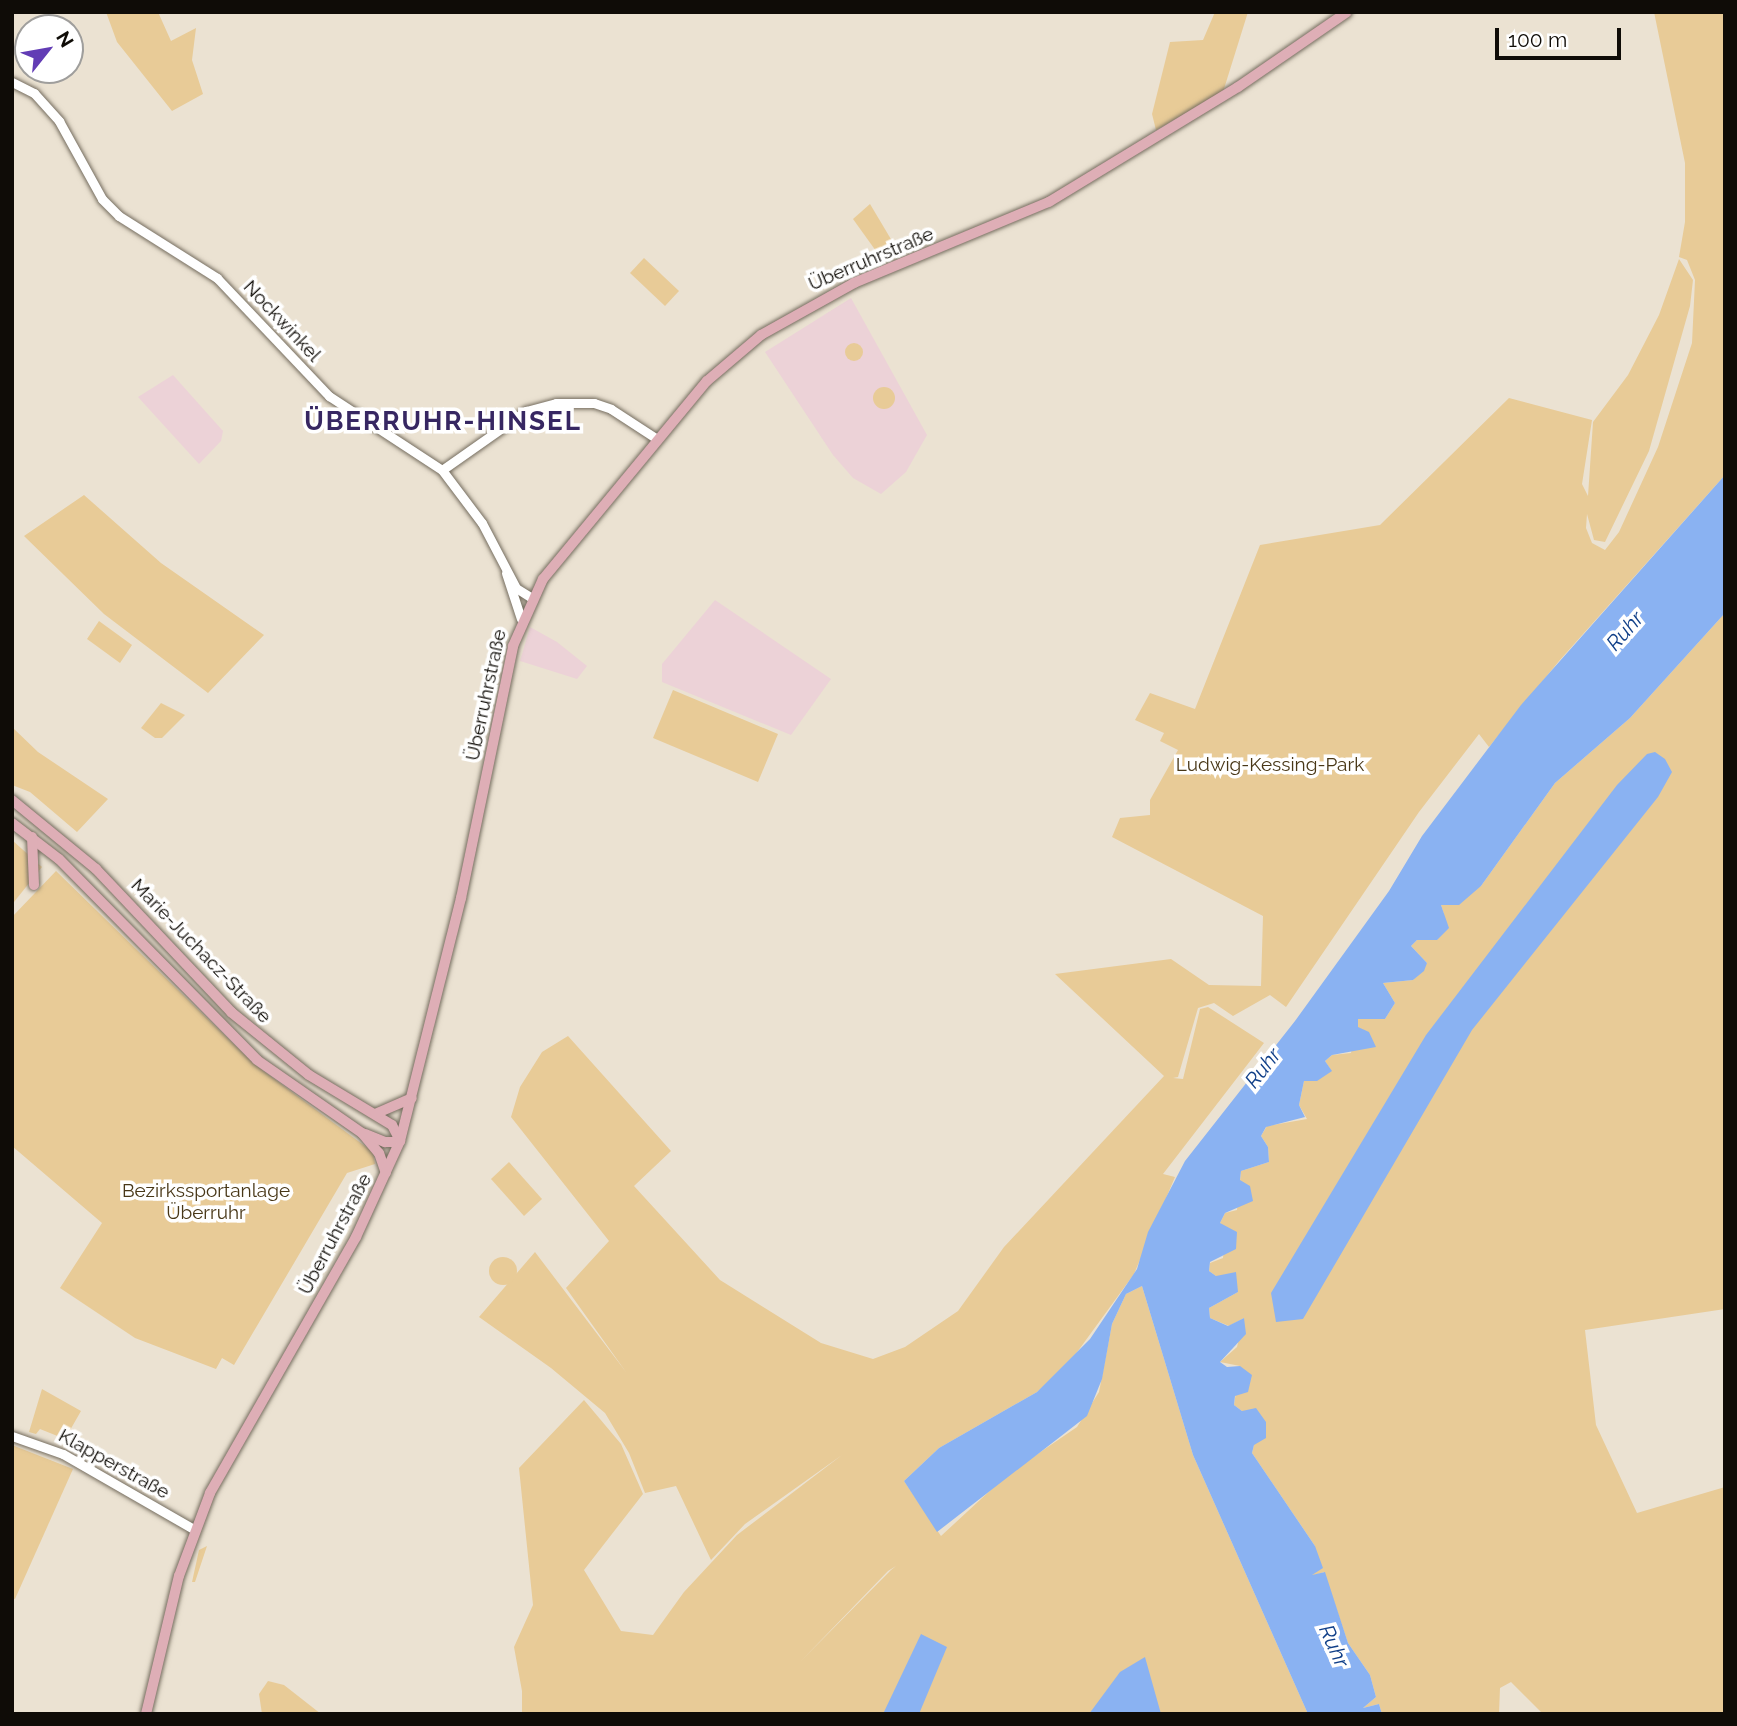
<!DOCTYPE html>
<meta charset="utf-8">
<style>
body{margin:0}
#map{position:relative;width:1737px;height:1726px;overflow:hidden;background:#ebe2d2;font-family:Raleway,sans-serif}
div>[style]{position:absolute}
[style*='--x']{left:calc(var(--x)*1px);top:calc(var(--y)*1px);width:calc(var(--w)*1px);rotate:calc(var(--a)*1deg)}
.education>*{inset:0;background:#ecd2d7}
.green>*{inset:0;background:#e8cb97}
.round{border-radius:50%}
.water>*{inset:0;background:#8ab2f2}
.roads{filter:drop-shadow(0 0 2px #756d5f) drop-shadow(0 0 2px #756d5f)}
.minor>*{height:9px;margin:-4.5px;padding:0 4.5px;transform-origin:4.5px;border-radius:4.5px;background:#fff}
.major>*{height:10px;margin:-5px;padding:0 5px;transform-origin:5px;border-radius:5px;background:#deaeb6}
span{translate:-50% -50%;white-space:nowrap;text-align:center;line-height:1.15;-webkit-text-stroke:7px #fff;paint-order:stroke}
.street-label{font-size:19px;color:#0f0c07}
.park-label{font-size:19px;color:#483717}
.water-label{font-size:21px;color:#103f88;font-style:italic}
.district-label{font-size:26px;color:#372762;font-weight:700;letter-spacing:2px}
.frame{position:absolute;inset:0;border:14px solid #0f0c07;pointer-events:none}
.north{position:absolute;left:14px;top:14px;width:70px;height:70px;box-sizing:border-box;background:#fff;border:2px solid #9f9e9c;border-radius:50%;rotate:59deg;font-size:19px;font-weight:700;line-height:28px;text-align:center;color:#0f0c07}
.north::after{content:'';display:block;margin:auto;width:24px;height:32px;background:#623cb5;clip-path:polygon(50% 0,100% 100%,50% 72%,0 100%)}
.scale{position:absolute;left:1495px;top:28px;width:126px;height:32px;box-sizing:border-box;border:4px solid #0f0c07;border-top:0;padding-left:9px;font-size:21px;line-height:24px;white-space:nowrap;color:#0f0c07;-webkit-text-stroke:5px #fff;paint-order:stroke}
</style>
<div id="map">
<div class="education">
<i style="clip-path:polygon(851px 298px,927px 435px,906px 472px,881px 494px,853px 478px,833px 455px,765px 352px)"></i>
<i style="clip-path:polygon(173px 375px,223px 431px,221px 441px,199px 464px,138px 397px)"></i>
<i style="clip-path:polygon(715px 600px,831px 679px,791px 735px,662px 682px,662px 664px)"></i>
<i style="clip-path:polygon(530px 627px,557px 642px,587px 666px,577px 679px,520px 661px)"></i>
</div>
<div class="green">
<i style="clip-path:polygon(106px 12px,158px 12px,171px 41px,196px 28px,192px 60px,203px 94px,172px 111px,117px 42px)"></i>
<i style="clip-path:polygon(1215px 12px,1248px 12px,1223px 92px,1156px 130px,1152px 114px,1170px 42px,1203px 40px)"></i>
<i style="clip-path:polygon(evenodd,1654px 12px,1725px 12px,1725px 475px,1559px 661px,1489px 747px,1479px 734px,1419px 812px,1286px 1007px,1270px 995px,1233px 1016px,1214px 1003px,1198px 1008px,1178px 1077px,1173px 1078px,1183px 1079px,1200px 1009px,1208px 1007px,1264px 1043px,1163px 1174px,1175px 1177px,1134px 1274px,1067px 1366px,1037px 1392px,939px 1448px,904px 1481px,941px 1536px,1007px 1475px,1077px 1427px,1099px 1392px,1112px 1324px,1126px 1294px,1142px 1286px,1193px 1455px,1308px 1714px,522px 1714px,522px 1691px,514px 1647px,533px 1605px,519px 1468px,584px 1400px,621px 1444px,643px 1494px,584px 1570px,621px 1631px,653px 1635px,684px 1592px,737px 1535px,842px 1455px,745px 1524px,711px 1560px,676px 1486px,645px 1493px,629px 1453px,605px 1413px,551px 1368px,479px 1317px,535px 1252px,626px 1372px,566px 1288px,609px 1241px,511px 1117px,520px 1087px,542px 1052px,568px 1036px,671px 1151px,634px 1186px,720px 1280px,821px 1343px,873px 1359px,905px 1347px,958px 1311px,1004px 1247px,1164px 1076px,1055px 974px,1171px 959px,1209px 985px,1261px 986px,1263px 916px,1112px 837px,1120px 818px,1150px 815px,1150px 800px,1178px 750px,1160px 741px,1164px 733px,1135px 720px,1150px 693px,1195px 709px,1260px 545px,1380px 525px,1509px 398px,1592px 420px,1582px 484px,1588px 496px,1593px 422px,1628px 375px,1659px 315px,1679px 259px,1693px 280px,1690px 306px,1649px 451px,1605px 542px,1594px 540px,1587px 514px,1586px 528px,1592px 543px,1605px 550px,1619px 532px,1658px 447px,1692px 343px,1695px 280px,1687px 260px,1679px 257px,1685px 222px,1685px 163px,1654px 12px,896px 1566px,891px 1570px,800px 1662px,888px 1571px,896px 1566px)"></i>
<i style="clip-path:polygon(870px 204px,898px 251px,881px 258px,853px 219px)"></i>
<i style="clip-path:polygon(644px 258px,679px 291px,665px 306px,630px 273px)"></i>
<i class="round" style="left:845px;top:343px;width:18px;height:18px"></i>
<i class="round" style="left:873px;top:387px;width:22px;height:22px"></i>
<i style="clip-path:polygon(84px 495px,161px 563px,264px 635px,208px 693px,104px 614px,24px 536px)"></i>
<i style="clip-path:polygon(1725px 613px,1725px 1309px,1585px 1330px,1596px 1425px,1637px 1513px,1725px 1487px,1725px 1714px,1543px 1714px,1511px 1682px,1500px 1688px,1499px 1714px,1382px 1714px,1379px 1704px,1363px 1708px,1376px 1697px,1370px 1675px,1348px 1643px,1324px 1572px,1312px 1576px,1315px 1546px,1252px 1453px,1254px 1445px,1242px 1411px,1234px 1405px,1240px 1366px,1220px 1362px,1237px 1347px,1244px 1318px,1229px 1326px,1210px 1318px,1209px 1308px,1238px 1292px,1209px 1271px,1210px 1263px,1223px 1258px,1226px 1230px,1220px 1223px,1225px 1213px,1237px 1210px,1241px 1171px,1269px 1162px,1268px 1147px,1261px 1136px,1267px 1126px,1307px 1119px,1299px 1105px,1304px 1081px,1331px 1070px,1325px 1061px,1332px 1055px,1351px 1053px,1358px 1019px,1385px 1019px,1395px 1003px,1383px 983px,1413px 980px,1427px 963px,1411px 946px,1417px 940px,1437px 940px,1444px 914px,1441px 905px,1481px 886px,1555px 783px,1630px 718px)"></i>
<i style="clip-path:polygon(99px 621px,132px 645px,120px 663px,87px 639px)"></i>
<i style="clip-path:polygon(673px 690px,778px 734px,758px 782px,653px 738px)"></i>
<i style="clip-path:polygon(161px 703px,185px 715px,162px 738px,155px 738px,141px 728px)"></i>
<i style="clip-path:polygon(12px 727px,38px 752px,108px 799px,77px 832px,30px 792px,12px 785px)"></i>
<i style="clip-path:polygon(12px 840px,42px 867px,14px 902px,12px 901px)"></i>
<i style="clip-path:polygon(56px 871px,254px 1064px,373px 1152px,375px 1164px,347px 1173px,234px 1365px,222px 1358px,216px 1369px,135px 1338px,60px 1288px,102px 1223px,12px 1146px,12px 917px)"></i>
<i style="clip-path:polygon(509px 1162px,542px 1199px,524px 1216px,491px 1179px)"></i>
<i class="round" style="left:489px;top:1257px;width:28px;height:28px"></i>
<i style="clip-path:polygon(42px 1389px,81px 1411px,65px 1439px,40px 1429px,36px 1434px,29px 1432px)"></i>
<i style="clip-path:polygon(12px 1445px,73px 1469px,15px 1599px,12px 1598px)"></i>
<i style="clip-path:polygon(207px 1546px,195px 1582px,192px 1582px,199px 1550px)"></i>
<i style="clip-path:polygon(268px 1681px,284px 1685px,321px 1714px,262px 1714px,259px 1694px)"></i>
</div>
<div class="water">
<i style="clip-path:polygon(1725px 475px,1725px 613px,1630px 718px,1555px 783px,1481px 886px,1459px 905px,1441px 905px,1449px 928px,1437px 940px,1417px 940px,1411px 946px,1427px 963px,1424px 971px,1413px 980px,1383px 983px,1395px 1003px,1385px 1019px,1358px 1019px,1358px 1027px,1369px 1032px,1376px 1047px,1332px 1055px,1325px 1061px,1332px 1071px,1317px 1081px,1304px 1081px,1299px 1105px,1305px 1117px,1266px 1127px,1261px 1136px,1268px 1147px,1269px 1162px,1241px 1171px,1240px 1180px,1250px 1186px,1253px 1201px,1225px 1213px,1220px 1223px,1237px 1232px,1236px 1249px,1210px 1262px,1209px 1271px,1216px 1276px,1236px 1272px,1238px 1292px,1209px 1308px,1210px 1318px,1228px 1326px,1244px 1318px,1246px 1334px,1220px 1362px,1227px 1367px,1240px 1366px,1252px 1375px,1248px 1392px,1235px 1396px,1234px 1405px,1242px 1411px,1256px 1408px,1266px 1422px,1266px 1438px,1254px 1445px,1252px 1453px,1315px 1546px,1323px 1568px,1312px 1575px,1325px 1572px,1348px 1643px,1370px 1675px,1376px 1697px,1363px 1708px,1379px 1704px,1382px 1714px,1308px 1714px,1193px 1455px,1142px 1286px,1126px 1294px,1112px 1324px,1102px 1379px,1087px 1416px,937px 1532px,904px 1481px,939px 1448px,1037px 1392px,1090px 1339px,1137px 1269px,1148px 1232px,1185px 1161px,1295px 1021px,1389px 891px,1422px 836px,1521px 705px)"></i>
<i style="clip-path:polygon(1655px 752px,1665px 759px,1672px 772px,1658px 797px,1472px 1030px,1303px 1319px,1276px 1322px,1271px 1293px,1426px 1035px,1617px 785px,1647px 754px)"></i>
<i style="clip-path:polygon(921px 1634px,947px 1647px,919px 1714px,883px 1714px)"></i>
<i style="clip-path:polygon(1145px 1657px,1161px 1714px,1089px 1714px,1120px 1672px)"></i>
</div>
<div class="roads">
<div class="minor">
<i style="--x:12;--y:82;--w:25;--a:27"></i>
<i style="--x:34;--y:93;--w:38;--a:48"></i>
<i style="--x:59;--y:121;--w:89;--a:61.1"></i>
<i style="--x:102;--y:199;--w:24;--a:45"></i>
<i style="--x:119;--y:216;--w:116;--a:32.3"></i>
<i style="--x:217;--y:278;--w:163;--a:46.5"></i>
<i style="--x:329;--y:396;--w:135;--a:33.2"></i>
<i style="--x:442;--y:470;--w:66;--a:53"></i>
<i style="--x:482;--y:523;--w:73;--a:62.4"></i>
<i style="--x:516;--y:588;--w:19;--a:32"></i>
<i style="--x:442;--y:470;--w:103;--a:-35.1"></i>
<i style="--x:526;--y:411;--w:31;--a:-15"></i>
<i style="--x:556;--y:403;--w:38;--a:0"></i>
<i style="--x:594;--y:403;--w:18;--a:19"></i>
<i style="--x:611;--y:409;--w:55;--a:33.1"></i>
<i style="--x:506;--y:573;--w:48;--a:71.9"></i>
<i style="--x:12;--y:1436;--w:54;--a:19.4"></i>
<i style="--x:63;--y:1454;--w:152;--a:29.9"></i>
</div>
<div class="major">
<i style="--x:12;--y:800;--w:109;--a:39.4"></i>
<i style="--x:96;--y:869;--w:197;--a:46.6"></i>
<i style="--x:231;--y:1012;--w:100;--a:38.9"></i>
<i style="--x:309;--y:1075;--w:97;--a:31.1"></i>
<i style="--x:392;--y:1125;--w:18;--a:63"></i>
<i style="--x:12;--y:823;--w:59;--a:37.5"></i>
<i style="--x:59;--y:859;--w:282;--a:45.4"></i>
<i style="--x:257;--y:1060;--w:128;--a:34.8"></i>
<i style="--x:362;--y:1133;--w:26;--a:50"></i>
<i style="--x:379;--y:1153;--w:21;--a:71"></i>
<i style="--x:32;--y:837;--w:48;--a:87.6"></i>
<i style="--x:375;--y:1114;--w:40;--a:-23.4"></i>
<i style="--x:365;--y:1134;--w:22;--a:22"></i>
<i style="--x:385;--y:1142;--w:14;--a:0"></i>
<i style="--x:146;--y:1714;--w:142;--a:-76.6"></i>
<i style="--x:179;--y:1576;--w:89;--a:-69.5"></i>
<i style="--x:210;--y:1493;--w:295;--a:-60.3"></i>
<i style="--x:356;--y:1237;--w:106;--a:-65.4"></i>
<i style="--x:400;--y:1141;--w:251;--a:-75.9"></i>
<i style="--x:461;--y:898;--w:257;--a:-78.3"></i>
<i style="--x:513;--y:646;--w:73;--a:-65.9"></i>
<i style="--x:543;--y:579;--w:257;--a:-50.4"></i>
<i style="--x:707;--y:381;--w:71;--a:-40.4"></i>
<i style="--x:761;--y:335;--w:107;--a:-29.2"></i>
<i style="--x:854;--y:283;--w:211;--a:-22.6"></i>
<i style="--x:1049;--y:202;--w:221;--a:-31.3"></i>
<i style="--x:1238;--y:87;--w:132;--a:-34.5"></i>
</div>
</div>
<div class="street-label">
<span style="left:871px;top:259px;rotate:-23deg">Überruhrstraße</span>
<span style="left:282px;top:321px;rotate:47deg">Nockwinkel</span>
<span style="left:486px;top:695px;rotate:-78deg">Überruhrstraße</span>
<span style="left:201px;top:951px;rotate:46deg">Marie-Juchacz-Straße</span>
<span style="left:335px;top:1234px;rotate:-62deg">Überruhrstraße</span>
<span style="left:114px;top:1464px;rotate:29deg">Klapperstraße</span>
</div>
<div class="park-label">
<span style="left:1270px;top:765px">Ludwig-Kessing-Park</span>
<span style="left:206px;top:1202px">Bezirkssportanlage<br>Überruhr</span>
</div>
<div class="water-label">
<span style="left:1625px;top:631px;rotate:-49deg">Ruhr</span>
<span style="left:1263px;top:1068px;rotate:-52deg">Ruhr</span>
<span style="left:1334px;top:1646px;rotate:66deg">Ruhr</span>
</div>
<div class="district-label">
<span style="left:443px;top:422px">ÜBERRUHR-HINSEL</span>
</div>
<div class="frame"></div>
<div class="north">N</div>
<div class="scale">100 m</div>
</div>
